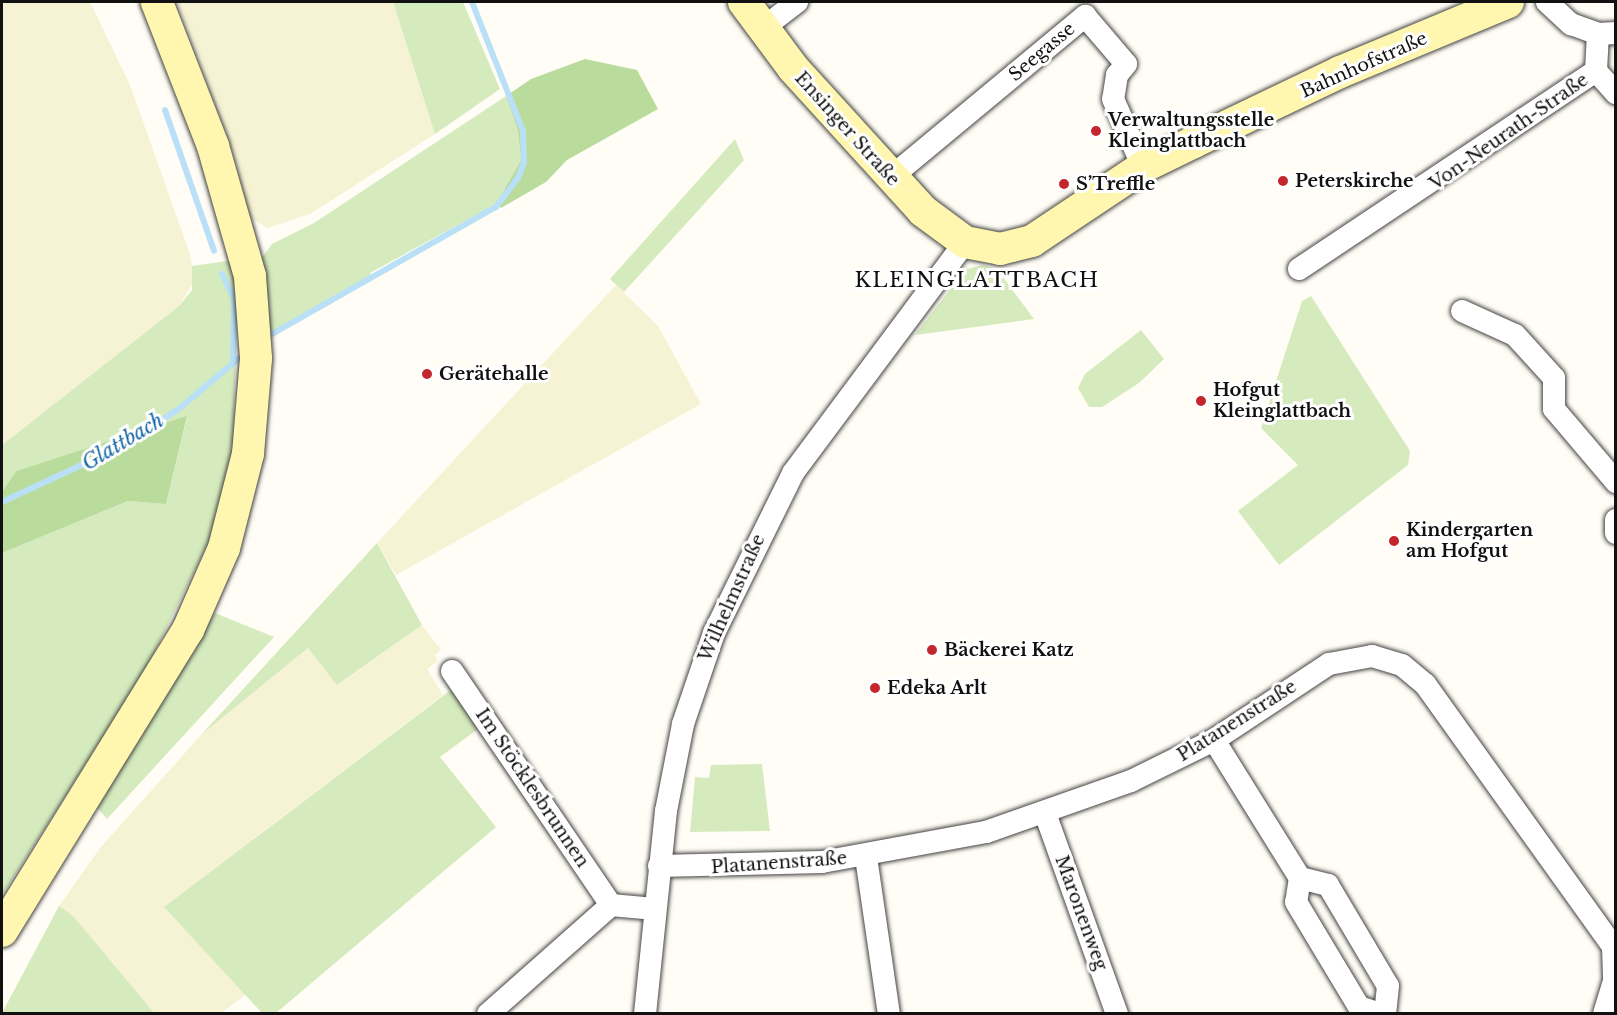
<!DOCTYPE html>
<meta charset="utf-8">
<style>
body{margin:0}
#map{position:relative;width:1617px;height:1015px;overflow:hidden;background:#fffdf5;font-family:"Libre Baskerville",serif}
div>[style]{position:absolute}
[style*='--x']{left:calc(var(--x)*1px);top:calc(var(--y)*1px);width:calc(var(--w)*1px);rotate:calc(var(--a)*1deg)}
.farmland>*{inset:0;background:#f6f3d4}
.green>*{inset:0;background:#d5ebbd}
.forest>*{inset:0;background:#b9dc9c}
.stream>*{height:6px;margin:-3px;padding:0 3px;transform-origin:3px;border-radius:3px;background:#b9e0f7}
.roads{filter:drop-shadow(0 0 2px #444) drop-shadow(0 0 2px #444)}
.minor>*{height:22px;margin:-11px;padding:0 11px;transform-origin:11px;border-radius:11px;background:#fff}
.secondary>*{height:32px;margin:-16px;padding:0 16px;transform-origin:16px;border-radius:16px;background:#fff6b0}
.dots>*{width:16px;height:16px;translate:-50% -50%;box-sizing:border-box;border:3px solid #fff;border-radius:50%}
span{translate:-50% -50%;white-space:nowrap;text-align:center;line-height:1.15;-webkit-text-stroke:6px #fff;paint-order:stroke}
.street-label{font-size:18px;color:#111}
.poi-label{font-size:18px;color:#111;font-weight:700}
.left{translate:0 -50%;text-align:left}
.water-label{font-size:20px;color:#1768a6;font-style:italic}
.quarter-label{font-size:21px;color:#111;letter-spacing:1.5px}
.frame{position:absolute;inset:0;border:3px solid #111;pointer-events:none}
</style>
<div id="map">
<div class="farmland">
<i style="clip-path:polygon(2px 2px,90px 2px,130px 85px,190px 254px,194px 281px,179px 306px,2px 445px)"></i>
<i style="clip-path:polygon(177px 2px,393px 2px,435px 134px,310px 214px,268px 228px,249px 217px,234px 155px)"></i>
<i style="clip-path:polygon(616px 285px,658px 326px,701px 404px,396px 575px,377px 543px)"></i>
<i style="clip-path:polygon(422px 625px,441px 650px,435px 655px,438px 661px,427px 669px,443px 695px,164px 907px,247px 994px,221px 1013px,154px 1013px,59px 906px,100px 848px,201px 735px,308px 648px,338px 685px)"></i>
</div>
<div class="green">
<i style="clip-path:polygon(393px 2px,463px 2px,500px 89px,435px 134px)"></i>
<i style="clip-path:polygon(506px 96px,518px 131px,521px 160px,496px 204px,370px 273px,373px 278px,269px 339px,269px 302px,237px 310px,233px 450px,216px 527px,145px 671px,2px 895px,2px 553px,128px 501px,166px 504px,187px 417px,16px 471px,2px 492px,2px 445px,179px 306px,192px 290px,192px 266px,263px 256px,272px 244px,314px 223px)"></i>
<i style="clip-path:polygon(735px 139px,744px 160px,624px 292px,610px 279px)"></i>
<i style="clip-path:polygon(983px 265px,997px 269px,1034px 319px,915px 335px,966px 269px)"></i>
<i style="clip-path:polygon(1311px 296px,1410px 451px,1408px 465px,1279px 565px,1238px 511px,1298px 465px,1261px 428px,1302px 301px)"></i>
<i style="clip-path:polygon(1141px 330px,1164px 359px,1139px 383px,1102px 407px,1089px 407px,1078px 388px,1085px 374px)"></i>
<i style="clip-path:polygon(377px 543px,422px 625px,337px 685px,308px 648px,201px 735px)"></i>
<i style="clip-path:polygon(215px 613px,274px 637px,107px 819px,94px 804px)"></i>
<i style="clip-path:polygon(456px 686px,482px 726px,440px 757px,496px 827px,276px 1013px,262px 1013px,164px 907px)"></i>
<i style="clip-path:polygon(762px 764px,770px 831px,690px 832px,695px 777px,709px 778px,711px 765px)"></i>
<i style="clip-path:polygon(59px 906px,73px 916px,154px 1013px,2px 1013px)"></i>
</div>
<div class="forest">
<i style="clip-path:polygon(585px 59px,637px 70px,658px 109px,567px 160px,546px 182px,501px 208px,496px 204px,521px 160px,518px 131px,506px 96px,531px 79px)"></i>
<i style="clip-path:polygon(187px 416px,166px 504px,128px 501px,2px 553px,2px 492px,16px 471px)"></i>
</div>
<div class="stream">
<i style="--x:165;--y:110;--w:149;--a:70.8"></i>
<i style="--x:222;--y:274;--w:28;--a:64"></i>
<i style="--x:234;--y:299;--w:63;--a:90.9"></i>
<i style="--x:265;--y:338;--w:266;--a:-29.6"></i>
<i style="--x:496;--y:207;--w:36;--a:-53"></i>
<i style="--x:518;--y:178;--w:17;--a:-69"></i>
<i style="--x:524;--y:162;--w:31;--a:-92"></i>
<i style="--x:523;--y:131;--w:139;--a:-111.6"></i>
<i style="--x:2;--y:502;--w:135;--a:-25"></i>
<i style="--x:124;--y:445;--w:67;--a:-33.5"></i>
<i style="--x:180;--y:408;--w:85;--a:-40.2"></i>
</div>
<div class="roads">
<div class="minor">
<i style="--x:1547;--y:2;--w:33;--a:43"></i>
<i style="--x:1571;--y:24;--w:29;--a:20"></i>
<i style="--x:1598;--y:34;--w:18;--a:-3"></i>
<i style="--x:763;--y:28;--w:43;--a:-37.4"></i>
<i style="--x:1596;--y:71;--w:30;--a:48"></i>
<i style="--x:890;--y:178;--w:254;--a:-39.7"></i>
<i style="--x:1085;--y:16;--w:63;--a:49.5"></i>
<i style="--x:1126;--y:64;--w:14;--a:129"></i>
<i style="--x:1117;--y:75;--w:24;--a:99"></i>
<i style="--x:1113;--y:99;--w:74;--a:66.2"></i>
<i style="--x:1299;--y:269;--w:357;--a:-33.7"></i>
<i style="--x:1596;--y:71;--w:37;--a:-87"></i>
<i style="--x:1462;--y:311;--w:58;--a:24.4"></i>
<i style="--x:1515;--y:335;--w:58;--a:47.8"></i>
<i style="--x:1554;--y:378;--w:31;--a:90"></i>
<i style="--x:1554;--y:409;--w:96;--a:49.7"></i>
<i style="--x:1616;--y:520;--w:13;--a:90"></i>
<i style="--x:452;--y:671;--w:283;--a:55.8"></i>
<i style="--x:1214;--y:740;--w:163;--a:58.1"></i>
<i style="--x:1300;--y:878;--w:24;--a:99"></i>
<i style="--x:1296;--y:902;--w:122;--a:59"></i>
<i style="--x:1359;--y:1007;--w:23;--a:18"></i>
<i style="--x:1045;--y:813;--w:214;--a:70.3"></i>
<i style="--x:866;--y:857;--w:159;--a:81.7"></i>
<i style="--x:659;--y:866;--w:163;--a:-1.4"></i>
<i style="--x:822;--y:862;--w:167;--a:-10.4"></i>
<i style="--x:986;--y:832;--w:154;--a:-19.4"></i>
<i style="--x:1131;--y:781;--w:93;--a:-26.3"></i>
<i style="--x:1214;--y:740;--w:138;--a:-33.5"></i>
<i style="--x:1329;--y:664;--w:44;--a:-10.5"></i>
<i style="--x:1372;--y:656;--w:31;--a:17"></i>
<i style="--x:1402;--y:665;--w:30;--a:40"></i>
<i style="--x:1425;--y:684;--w:323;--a:54.4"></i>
<i style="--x:1613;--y:947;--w:34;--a:88"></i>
<i style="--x:1614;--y:981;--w:34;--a:107"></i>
<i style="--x:1300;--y:878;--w:29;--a:14"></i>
<i style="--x:1328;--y:885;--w:117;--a:59.3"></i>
<i style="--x:1388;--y:986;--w:28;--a:96"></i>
<i style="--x:488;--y:1014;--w:164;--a:-41.5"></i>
<i style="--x:611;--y:905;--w:44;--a:5.2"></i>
<i style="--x:645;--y:1014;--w:204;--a:-84.1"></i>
<i style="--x:666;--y:811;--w:89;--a:-78.9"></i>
<i style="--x:683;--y:724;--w:96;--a:-71.2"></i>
<i style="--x:714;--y:633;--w:178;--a:-63.7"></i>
<i style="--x:793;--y:473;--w:288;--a:-53.3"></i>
</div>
<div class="secondary">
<i style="--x:744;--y:2;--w:82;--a:53.4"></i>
<i style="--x:793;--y:68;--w:193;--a:47.7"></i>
<i style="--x:923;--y:211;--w:52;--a:36.4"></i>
<i style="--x:965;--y:242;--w:36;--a:11"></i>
<i style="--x:1000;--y:249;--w:33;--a:-14"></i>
<i style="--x:1032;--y:241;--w:133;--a:-33.7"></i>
<i style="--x:1143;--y:167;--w:57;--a:-26.1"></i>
<i style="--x:1194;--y:142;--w:162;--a:-25.6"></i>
<i style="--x:1340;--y:72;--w:182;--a:-22.6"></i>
<i style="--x:2;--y:931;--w:354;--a:-58.3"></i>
<i style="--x:188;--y:630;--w:90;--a:-66.3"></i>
<i style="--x:224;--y:548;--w:97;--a:-75.7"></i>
<i style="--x:248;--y:454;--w:96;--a:-85.2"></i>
<i style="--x:256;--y:358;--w:82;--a:-94.2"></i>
<i style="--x:250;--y:276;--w:135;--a:-105.9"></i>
<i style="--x:213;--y:146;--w:155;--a:-111.3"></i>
</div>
</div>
<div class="dots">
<i style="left:1096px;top:131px;background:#c4262e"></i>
<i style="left:1283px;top:181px;background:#c4262e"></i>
<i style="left:1064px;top:184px;background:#c4262e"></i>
<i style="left:427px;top:374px;background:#c4262e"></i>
<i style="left:1201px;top:401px;background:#c4262e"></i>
<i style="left:1394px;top:541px;background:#c4262e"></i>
<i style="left:932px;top:650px;background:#c4262e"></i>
<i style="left:875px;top:688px;background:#c4262e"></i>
</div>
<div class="street-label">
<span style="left:1042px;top:52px;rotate:-40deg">Seegasse</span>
<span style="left:1364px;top:65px;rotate:-24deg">Bahnhofstraße</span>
<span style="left:847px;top:129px;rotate:48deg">Ensinger Straße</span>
<span style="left:1509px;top:132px;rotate:-35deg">Von-Neurath-Straße</span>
<span style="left:732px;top:598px;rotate:-66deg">Wilhelmstraße</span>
<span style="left:1237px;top:721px;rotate:-32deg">Platanenstraße</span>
<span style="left:532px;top:788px;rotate:56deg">Im Stöcklesbrunnen</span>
<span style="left:779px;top:863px;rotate:-4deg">Platanenstraße</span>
<span style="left:1081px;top:913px;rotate:70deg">Maronenweg</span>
</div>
<div class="poi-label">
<span class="left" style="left:1108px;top:131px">Verwaltungsstelle<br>Kleinglattbach</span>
<span class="left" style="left:1295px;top:181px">Peterskirche</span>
<span class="left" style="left:1076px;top:184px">S’Treffle</span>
<span class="left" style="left:439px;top:374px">Gerätehalle</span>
<span class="left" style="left:1213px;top:401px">Hofgut<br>Kleinglattbach</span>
<span class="left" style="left:1406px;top:541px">Kindergarten<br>am Hofgut</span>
<span class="left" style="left:944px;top:650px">Bäckerei Katz</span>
<span class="left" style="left:887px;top:688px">Edeka Arlt</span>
</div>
<div class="water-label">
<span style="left:123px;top:442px;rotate:-31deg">Glattbach</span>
</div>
<div class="quarter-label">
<span style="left:977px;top:280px">KLEINGLATTBACH</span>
</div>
<div class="frame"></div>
</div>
